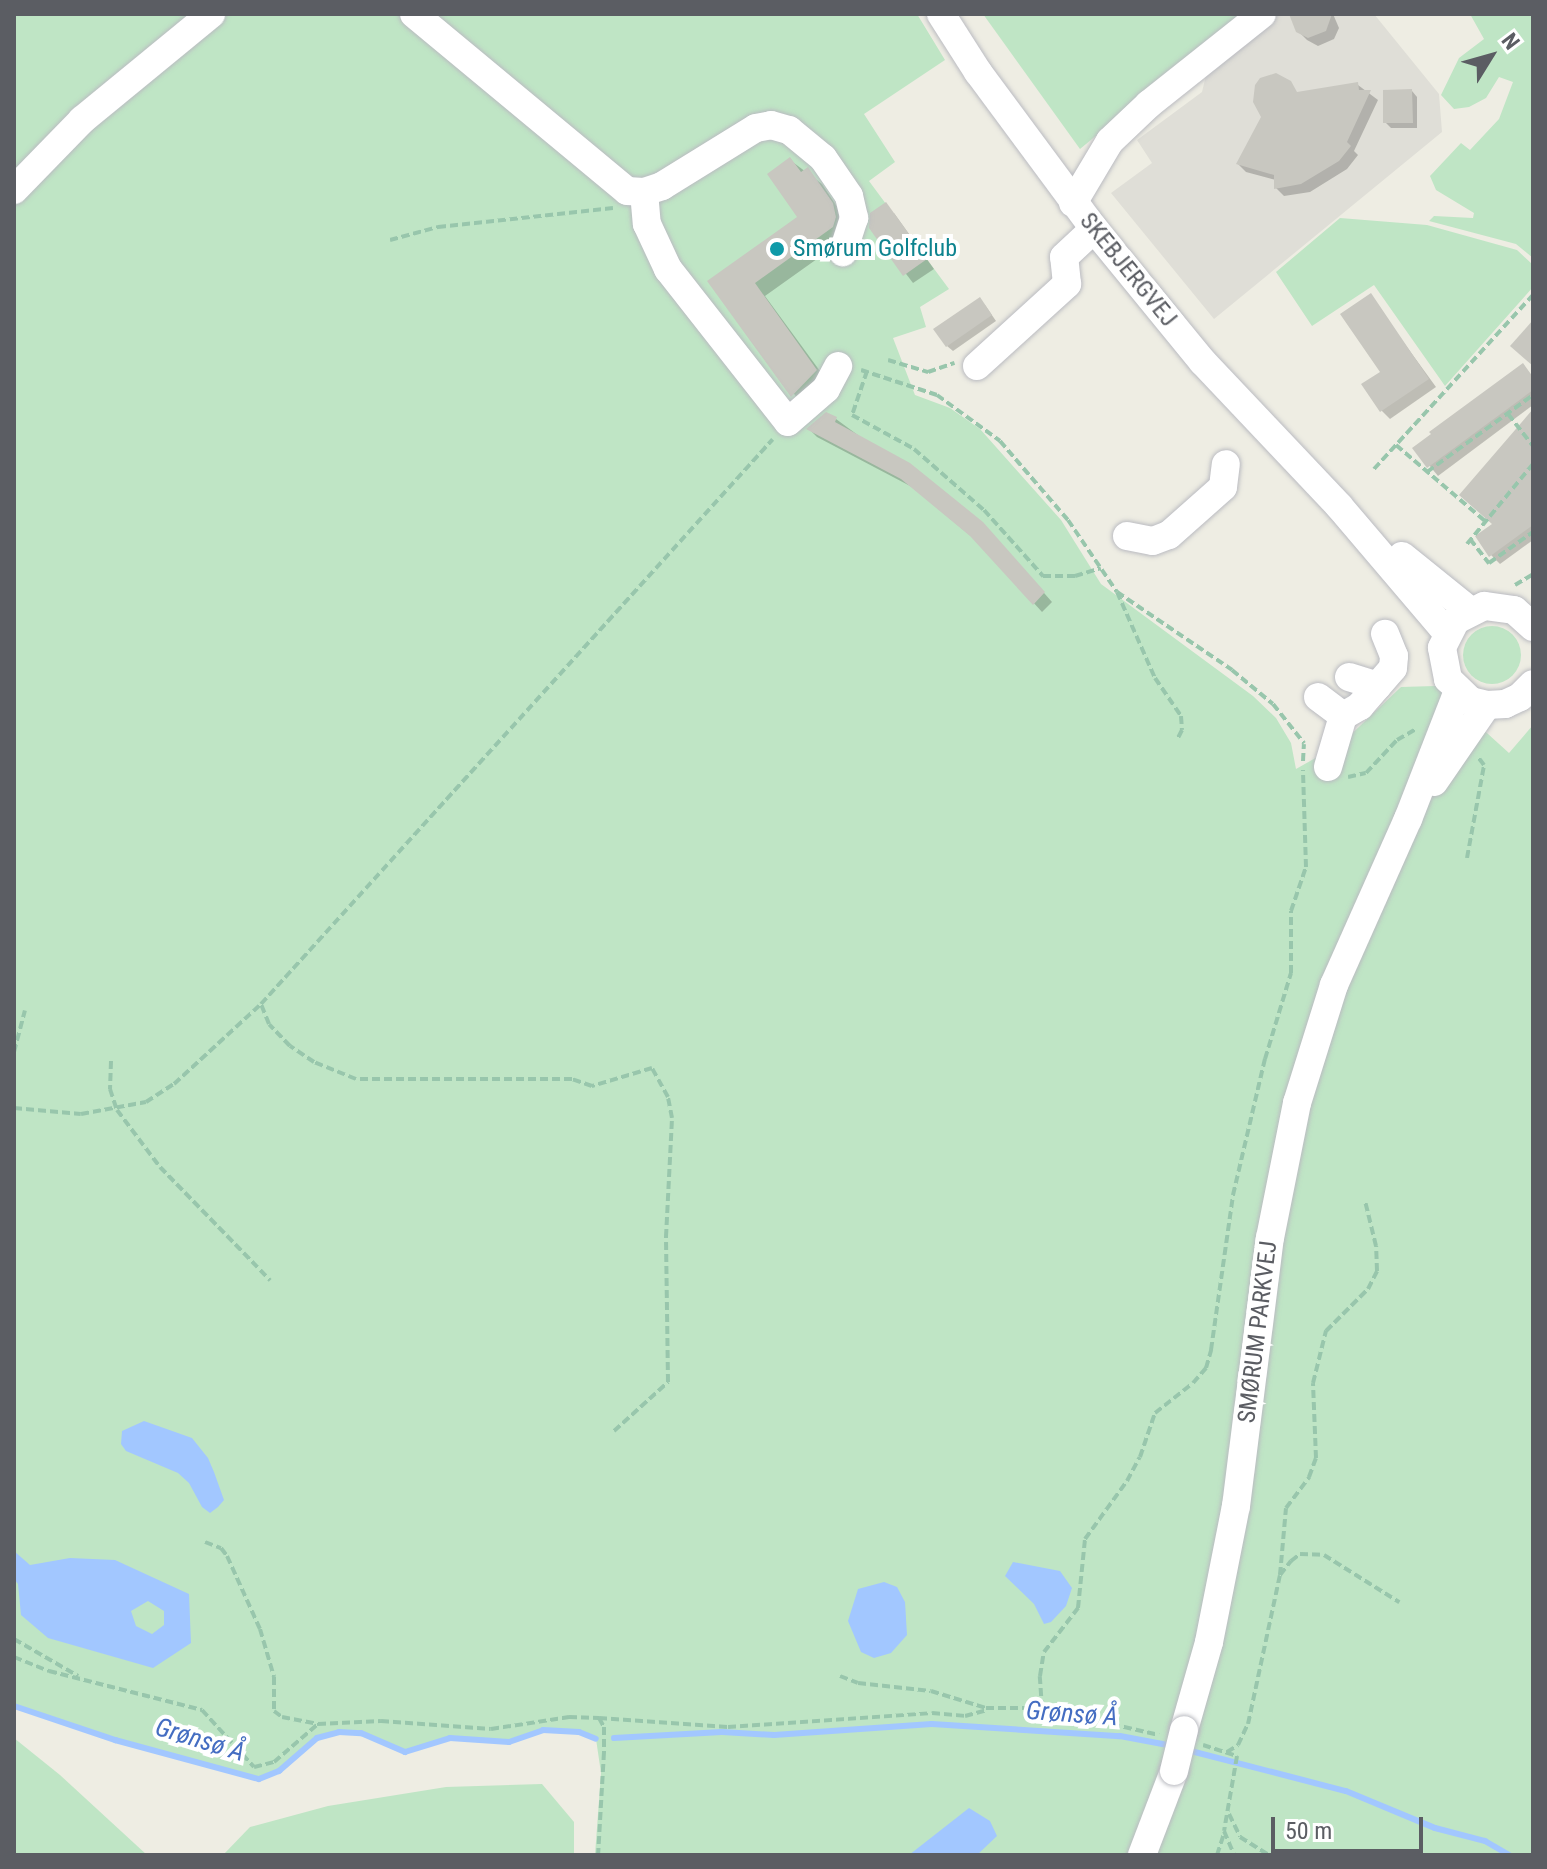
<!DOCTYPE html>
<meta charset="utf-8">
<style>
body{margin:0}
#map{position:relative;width:1547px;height:1869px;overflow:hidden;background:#eeede3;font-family:"Roboto Condensed",sans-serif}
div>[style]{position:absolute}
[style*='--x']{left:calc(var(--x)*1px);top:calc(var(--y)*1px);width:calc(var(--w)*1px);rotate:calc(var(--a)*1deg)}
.industrial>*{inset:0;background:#dfded7}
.green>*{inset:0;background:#bfe5c5}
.round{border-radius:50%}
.water>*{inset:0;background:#a2c7ff}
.shadow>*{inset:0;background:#0003}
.stream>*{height:6px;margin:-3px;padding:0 3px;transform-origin:3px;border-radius:3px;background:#a2c7ff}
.building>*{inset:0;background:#c8c7c0}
.path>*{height:4px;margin-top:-2px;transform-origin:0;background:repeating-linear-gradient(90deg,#98c6ac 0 8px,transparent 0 12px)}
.roads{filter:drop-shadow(0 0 2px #babbc1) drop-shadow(0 0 2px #babbc1)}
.minor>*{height:28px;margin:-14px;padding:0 14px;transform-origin:14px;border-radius:14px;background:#fff}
.bridges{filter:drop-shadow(0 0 2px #babbc1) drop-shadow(0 0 2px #babbc1)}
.minor-bridge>*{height:28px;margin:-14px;padding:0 14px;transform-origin:14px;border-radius:14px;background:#fff}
.dots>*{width:22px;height:22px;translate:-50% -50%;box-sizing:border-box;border:4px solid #fff;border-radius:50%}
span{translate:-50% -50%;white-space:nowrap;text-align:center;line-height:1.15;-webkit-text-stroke:8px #fff;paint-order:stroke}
.culture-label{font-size:24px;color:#0d838f}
.left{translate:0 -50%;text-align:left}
.street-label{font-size:24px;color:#5b5d63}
.water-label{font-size:26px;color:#446dc2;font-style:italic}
.frame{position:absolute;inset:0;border:16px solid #5b5d63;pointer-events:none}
.north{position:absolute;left:1451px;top:16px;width:80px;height:80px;-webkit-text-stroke:6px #fff;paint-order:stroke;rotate:53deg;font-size:22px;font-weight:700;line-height:32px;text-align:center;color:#5b5d63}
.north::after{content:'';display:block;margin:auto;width:28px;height:36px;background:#5b5d63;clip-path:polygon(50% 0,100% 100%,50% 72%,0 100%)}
.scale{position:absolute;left:1271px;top:1817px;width:152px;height:36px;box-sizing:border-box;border:4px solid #5b5d63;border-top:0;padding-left:10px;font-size:24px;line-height:28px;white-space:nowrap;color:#5b5d63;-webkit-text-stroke:6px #fff;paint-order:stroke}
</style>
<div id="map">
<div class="industrial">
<i style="clip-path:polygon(1271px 14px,1374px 14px,1439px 94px,1442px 132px,1214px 319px,1111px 193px,1152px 163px,1137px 140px,1202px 92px,1209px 63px)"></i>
</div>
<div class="green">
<i style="clip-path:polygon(14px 14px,917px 14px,945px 60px,864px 114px,895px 162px,869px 181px,949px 289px,920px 307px,926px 327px,893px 338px,915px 395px,950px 408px,980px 429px,1061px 520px,1101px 584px,1253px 696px,1276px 718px,1291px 743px,1296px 769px,1342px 743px,1401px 687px,1435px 686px,1509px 753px,1533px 725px,1533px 1855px,595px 1855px,601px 1773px,596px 1739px,579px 1732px,543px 1730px,509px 1742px,450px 1738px,405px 1752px,361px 1733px,339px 1732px,317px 1738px,279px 1771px,259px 1779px,115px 1740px,14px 1706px)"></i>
<i style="clip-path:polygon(983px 14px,1243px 14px,1080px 149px)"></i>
<i style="clip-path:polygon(1470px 14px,1533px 14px,1533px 258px,1516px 244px,1429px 221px,1434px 216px,1473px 218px,1474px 213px,1436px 190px,1430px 176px,1461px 143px,1470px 150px,1499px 119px,1513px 82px,1499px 77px,1486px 98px,1469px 107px,1454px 109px,1441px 95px,1459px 58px,1484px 39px)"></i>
<i style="clip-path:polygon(1340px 218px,1427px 225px,1517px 250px,1533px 265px,1533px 287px,1445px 386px,1374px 285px,1312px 326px,1276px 272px)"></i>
<i class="round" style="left:1463px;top:626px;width:58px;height:58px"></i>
<i style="clip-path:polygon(14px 1738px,60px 1775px,147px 1855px,14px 1855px)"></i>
<i style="clip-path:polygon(542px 1784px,574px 1822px,574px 1855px,223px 1855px,250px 1827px,328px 1806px,446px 1787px)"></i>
</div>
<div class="water">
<i style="clip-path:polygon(144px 1421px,192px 1438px,208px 1458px,214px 1472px,224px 1500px,218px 1507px,210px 1513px,202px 1507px,189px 1483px,178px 1473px,126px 1451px,121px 1444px,122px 1431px)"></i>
<i style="clip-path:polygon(evenodd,14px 1551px,30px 1565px,70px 1558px,115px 1560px,189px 1594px,191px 1643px,153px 1668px,48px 1638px,21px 1615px,18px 1584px,14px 1579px,14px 1551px,148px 1601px,164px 1611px,164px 1625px,152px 1634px,136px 1626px,131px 1611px,148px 1601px)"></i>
<i style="clip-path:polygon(1013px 1562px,1060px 1571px,1072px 1588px,1066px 1606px,1051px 1622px,1044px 1624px,1034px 1604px,1005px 1576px)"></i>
<i style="clip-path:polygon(884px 1582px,897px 1587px,905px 1602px,907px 1635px,891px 1653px,874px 1658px,861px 1652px,848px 1621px,858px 1589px)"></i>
<i style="clip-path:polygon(969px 1808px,990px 1821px,997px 1836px,977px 1855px,909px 1855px)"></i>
</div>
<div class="shadow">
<i style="clip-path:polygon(1295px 14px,1333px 14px,1339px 28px,1334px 39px,1318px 46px,1307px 40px,1298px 31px)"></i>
<i style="clip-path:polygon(1358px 85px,1378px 100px,1354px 151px,1358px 155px,1347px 169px,1310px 192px,1284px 196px,1276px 188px,1276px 180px,1246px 172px,1238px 164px,1298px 94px)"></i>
<i style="clip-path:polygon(1412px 91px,1417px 97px,1417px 128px,1391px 128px,1385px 122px)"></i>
<i style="clip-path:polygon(790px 160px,822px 184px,844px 217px,845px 239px,765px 296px,828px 382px,804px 407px,710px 282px,800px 217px)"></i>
<i style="clip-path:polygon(894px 213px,934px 269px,913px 283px,871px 228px)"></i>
<i style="clip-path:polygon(1370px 296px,1436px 387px,1390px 419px,1382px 411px,1382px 372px)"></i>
<i style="clip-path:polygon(985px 305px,996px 321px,953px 351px,947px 346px)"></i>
<i style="clip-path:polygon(1523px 366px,1533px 377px,1533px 405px,1438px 476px,1415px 448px)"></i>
<i style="clip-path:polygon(836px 419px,991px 533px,1052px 602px,1042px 612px,978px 542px,912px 487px,817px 437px,809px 429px)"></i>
<i style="clip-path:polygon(1533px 493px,1533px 540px,1500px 564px,1491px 555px)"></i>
</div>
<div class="stream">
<i style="--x:14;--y:1706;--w:107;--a:18.6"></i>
<i style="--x:115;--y:1740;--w:149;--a:15.2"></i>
<i style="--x:259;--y:1779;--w:22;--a:-22"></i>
<i style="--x:279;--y:1771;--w:50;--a:-41"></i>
<i style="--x:317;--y:1738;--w:23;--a:-15"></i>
<i style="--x:339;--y:1732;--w:22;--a:3"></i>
<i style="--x:361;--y:1733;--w:48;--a:23.4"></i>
<i style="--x:405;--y:1752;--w:47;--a:-17.3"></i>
<i style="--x:450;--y:1738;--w:59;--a:3.9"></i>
<i style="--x:509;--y:1742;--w:36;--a:-19"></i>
<i style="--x:543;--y:1730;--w:36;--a:3"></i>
<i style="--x:579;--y:1732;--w:18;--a:22"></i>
<i style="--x:614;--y:1738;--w:108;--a:-3.2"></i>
<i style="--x:722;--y:1732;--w:52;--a:3.3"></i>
<i style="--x:774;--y:1735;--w:158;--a:-4"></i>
<i style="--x:932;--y:1724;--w:188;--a:3.7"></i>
<i style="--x:1120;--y:1736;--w:54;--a:10.7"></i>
<i style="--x:1187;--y:1750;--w:164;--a:14.5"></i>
<i style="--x:1346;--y:1791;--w:96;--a:22.6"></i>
<i style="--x:1435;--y:1828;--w:52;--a:14.6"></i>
<i style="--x:1485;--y:1841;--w:28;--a:30"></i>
</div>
<div class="building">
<i style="clip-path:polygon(1289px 14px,1332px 14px,1326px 31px,1308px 38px,1296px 32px)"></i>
<i style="clip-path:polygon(1276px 73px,1291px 81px,1297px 92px,1358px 82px,1359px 90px,1371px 90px,1347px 142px,1351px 146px,1339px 161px,1301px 184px,1274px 189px,1274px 175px,1236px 164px,1261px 117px,1253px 102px,1255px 85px,1260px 78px)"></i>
<i style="clip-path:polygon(1412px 89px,1413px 123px,1383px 123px,1383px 90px)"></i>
<i style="clip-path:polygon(790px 157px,801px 172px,808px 167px,810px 170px,833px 203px,836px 217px,833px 227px,755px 283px,817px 370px,791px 397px,707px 281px,797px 217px,767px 174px)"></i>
<i style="clip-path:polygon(886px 202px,927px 259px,903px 276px,869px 228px,870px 213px)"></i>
<i style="clip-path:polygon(1371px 293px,1429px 379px,1380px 412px,1361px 384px,1380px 372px,1340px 314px)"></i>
<i style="clip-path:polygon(980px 297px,992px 315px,946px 347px,933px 329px)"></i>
<i style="clip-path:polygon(1533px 320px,1533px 366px,1510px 346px)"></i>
<i style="clip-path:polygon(1523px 363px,1533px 377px,1533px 390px,1427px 468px,1412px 448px,1431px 434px,1429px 432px)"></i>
<i style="clip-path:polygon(1533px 409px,1533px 525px,1489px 557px,1475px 536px,1492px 524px,1459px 495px)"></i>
<i style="clip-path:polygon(826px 412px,837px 417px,835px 422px,910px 463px,983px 522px,1045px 592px,1033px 605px,970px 536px,901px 479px,806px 429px)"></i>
</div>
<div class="path">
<i style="--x:390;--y:240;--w:50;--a:-15.2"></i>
<i style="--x:438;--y:227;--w:176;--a:-6.2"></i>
<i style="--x:888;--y:360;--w:42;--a:16.7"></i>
<i style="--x:928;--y:372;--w:28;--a:-19"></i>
<i style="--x:1533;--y:364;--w:4;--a:90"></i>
<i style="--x:861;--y:370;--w:80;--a:18.2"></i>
<i style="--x:937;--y:395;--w:78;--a:36.1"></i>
<i style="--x:1000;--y:441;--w:104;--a:49.3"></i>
<i style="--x:1068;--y:520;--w:87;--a:55.8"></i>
<i style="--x:1117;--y:592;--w:94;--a:66.2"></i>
<i style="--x:1155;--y:678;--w:46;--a:55.6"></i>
<i style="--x:1181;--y:716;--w:14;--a:86"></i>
<i style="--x:1182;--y:730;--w:9;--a:117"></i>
<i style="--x:867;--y:371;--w:46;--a:108.8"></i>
<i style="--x:852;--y:415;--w:71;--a:28.7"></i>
<i style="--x:914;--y:449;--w:93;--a:41.1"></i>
<i style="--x:984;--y:510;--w:89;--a:48.2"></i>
<i style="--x:1043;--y:576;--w:32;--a:0"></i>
<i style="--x:1075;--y:576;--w:27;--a:-17"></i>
<i style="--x:1508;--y:414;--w:41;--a:52"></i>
<i style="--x:1396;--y:445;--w:117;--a:40.5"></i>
<i style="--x:1374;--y:469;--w:236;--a:-47.6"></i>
<i style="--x:1427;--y:472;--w:131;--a:-36"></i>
<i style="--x:1470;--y:539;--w:31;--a:52"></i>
<i style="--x:1489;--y:563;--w:54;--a:-35.2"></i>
<i style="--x:1467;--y:544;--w:104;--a:-50.5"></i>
<i style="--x:1515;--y:585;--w:21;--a:-31"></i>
<i style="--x:1117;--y:592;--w:139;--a:34.1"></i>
<i style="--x:1232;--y:670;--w:53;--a:39.7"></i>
<i style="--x:1273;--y:704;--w:50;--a:51.5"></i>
<i style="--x:1303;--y:761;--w:17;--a:-87"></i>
<i style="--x:1348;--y:777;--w:18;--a:-13"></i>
<i style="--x:1366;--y:773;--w:45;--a:-46.8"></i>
<i style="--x:1397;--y:740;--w:22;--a:-30"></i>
<i style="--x:1467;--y:858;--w:95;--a:-79.6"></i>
<i style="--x:1484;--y:765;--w:10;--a:-127"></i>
<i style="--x:14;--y:1052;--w:43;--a:-75.3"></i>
<i style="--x:111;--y:1061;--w:28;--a:92"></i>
<i style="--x:110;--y:1089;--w:22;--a:72"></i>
<i style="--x:117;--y:1110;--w:71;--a:53"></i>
<i style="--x:160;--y:1167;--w:158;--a:45.8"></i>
<i style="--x:14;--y:1108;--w:67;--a:5.1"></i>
<i style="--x:81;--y:1114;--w:66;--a:-10.5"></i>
<i style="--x:146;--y:1102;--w:33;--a:-33"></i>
<i style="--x:174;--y:1084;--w:118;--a:-42.6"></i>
<i style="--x:614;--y:1431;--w:73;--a:-42.2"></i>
<i style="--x:668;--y:1382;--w:145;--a:-90.8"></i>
<i style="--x:666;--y:1237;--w:119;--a:-87.1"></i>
<i style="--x:672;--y:1118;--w:21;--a:-101"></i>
<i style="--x:668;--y:1097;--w:33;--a:-119"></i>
<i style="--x:652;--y:1068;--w:63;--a:163.3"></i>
<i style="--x:592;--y:1086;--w:21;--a:-161"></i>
<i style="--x:572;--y:1079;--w:216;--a:180"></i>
<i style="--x:356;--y:1079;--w:45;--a:-158"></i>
<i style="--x:314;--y:1062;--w:29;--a:-146"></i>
<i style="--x:290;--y:1046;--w:30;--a:-134"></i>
<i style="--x:269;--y:1024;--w:22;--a:-112"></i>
<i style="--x:261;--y:1004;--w:762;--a:-47.82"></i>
<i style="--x:205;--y:1542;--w:17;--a:21"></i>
<i style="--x:221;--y:1548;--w:10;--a:53"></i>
<i style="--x:227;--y:1556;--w:80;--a:65.7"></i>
<i style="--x:260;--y:1629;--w:50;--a:73.7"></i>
<i style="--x:274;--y:1677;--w:34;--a:90"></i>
<i style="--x:274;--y:1711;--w:10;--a:37"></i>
<i style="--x:282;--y:1717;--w:37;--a:11"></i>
<i style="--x:1280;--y:1575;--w:67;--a:-84.9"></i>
<i style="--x:1286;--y:1508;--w:39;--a:-53"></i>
<i style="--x:1309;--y:1477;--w:20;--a:-70"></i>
<i style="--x:1316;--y:1458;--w:75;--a:-92.3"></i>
<i style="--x:1313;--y:1383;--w:54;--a:-76"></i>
<i style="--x:1326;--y:1331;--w:59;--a:-45"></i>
<i style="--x:1368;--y:1289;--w:20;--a:-63"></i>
<i style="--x:1377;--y:1271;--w:25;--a:-92"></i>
<i style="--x:1376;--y:1246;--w:46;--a:-103.7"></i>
<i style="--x:14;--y:1639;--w:74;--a:30"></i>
<i style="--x:14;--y:1657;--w:38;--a:22"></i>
<i style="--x:49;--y:1671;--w:158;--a:14.3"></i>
<i style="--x:202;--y:1710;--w:77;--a:47.6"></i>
<i style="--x:254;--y:1767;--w:21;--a:-14"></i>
<i style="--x:274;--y:1762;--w:58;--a:-40.8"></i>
<i style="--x:318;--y:1724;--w:63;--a:-2.7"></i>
<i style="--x:381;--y:1721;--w:110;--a:4.2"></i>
<i style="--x:491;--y:1729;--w:79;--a:-8.7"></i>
<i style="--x:569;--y:1717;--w:30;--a:2"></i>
<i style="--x:599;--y:1718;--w:10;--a:61"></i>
<i style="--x:604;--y:1727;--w:25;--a:90"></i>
<i style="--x:604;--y:1752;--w:103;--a:93.3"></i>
<i style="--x:840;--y:1676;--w:19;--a:21"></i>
<i style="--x:858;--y:1683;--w:73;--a:6.3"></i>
<i style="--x:931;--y:1691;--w:58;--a:17.2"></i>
<i style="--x:986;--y:1708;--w:56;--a:0"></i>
<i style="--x:1042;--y:1708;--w:120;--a:13"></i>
<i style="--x:1042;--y:1708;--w:32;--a:-94"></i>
<i style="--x:1040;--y:1676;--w:24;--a:-81"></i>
<i style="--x:1044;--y:1652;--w:56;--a:-52.3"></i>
<i style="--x:1078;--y:1608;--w:69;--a:-84.2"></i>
<i style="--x:1085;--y:1539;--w:72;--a:-54.1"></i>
<i style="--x:1127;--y:1481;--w:27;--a:-62"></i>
<i style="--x:1140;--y:1457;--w:46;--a:-71.2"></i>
<i style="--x:1155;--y:1413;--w:48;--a:-38.3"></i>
<i style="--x:1193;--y:1383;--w:20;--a:-49"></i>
<i style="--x:1206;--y:1368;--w:19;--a:-74"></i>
<i style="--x:1211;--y:1350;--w:157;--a:-81.9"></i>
<i style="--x:1233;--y:1195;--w:140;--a:-76.8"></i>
<i style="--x:1265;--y:1059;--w:90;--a:-73.2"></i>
<i style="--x:1291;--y:973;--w:62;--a:-90"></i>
<i style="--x:1291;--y:911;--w:46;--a:-71.2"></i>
<i style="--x:1306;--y:867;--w:97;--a:-91.8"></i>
<i style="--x:599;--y:1718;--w:129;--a:4"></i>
<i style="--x:728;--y:1727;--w:204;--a:-3.9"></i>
<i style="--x:932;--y:1713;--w:33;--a:5"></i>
<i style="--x:965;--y:1716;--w:23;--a:-15"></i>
<i style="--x:1203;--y:1745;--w:36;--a:18"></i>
<i style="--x:1237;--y:1756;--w:76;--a:99.8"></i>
<i style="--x:1224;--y:1831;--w:26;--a:67"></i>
<i style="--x:1227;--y:1752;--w:13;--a:-32"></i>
<i style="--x:1238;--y:1745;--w:23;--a:-65"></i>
<i style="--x:1248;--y:1724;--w:152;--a:-77.9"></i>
<i style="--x:1280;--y:1575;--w:18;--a:-52"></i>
<i style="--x:1291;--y:1561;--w:11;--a:-38"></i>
<i style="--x:1300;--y:1554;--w:24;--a:2"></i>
<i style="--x:1324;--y:1555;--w:89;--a:32.1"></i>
<i style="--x:1229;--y:1814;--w:25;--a:64"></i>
<i style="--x:1240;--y:1837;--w:34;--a:32"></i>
<i style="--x:1217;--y:1855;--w:22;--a:-72"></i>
</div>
<div class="roads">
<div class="minor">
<i style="--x:414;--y:14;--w:277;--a:39.7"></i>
<i style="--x:627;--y:191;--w:17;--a:3"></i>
<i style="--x:644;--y:192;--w:19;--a:-18"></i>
<i style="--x:662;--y:186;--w:110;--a:-31.7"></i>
<i style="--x:756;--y:128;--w:15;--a:-11"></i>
<i style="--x:771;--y:125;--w:19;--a:16"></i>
<i style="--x:789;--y:130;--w:44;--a:39.5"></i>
<i style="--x:823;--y:158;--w:46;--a:55.6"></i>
<i style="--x:849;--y:196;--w:23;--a:77"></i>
<i style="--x:854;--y:218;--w:36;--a:108"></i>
<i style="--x:941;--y:14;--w:69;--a:57.5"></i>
<i style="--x:978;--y:72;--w:195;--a:53.5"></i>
<i style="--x:1094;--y:229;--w:172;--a:50.7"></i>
<i style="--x:1203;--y:362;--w:198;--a:46.6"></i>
<i style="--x:1339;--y:506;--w:167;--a:49.6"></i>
<i style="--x:14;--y:190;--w:98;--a:-45.8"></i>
<i style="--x:82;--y:120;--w:167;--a:-39.4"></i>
<i style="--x:644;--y:192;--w:32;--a:85"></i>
<i style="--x:647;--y:224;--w:50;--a:65"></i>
<i style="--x:668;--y:269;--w:194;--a:51.9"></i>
<i style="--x:788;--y:422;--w:50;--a:-41"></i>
<i style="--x:826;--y:389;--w:26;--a:-62"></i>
<i style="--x:1073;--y:203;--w:72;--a:-59.2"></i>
<i style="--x:1110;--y:141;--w:54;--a:-43.5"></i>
<i style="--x:1149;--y:104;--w:144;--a:-38.5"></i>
<i style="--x:977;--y:366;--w:122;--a:-42.3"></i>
<i style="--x:1067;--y:284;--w:27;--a:-96"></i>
<i style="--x:1064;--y:257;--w:41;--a:-43"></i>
<i style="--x:1127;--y:536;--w:26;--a:11"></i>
<i style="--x:1153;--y:541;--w:17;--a:-21"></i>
<i style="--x:1169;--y:535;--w:72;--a:-41.6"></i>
<i style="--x:1223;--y:487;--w:23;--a:-83"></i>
<i style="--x:1402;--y:556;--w:86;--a:38.9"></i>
<i style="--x:1533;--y:627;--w:25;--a:-138"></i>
<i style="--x:1514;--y:610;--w:30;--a:-172"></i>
<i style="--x:1484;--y:606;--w:31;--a:153"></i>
<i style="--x:1456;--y:620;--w:31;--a:117"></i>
<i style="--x:1442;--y:648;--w:32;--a:79"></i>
<i style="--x:1448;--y:679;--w:32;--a:44"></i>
<i style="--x:1471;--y:701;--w:16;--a:14"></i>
<i style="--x:1487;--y:705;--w:18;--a:-3"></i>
<i style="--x:1505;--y:704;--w:17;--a:-25"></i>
<i style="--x:1520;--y:697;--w:18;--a:-45"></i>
<i style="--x:1349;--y:677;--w:30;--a:17"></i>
<i style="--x:1318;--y:697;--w:31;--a:37"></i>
<i style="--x:1328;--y:767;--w:53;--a:-73.6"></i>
<i style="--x:1343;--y:716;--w:20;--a:-30"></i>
<i style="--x:1360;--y:706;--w:50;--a:-49"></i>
<i style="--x:1393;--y:668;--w:12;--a:-85"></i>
<i style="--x:1394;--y:656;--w:24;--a:-112"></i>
<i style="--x:1434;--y:782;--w:93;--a:-55.5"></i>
<i style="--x:1184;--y:1730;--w:91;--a:-74.1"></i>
<i style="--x:1209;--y:1642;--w:139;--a:-78.8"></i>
<i style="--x:1236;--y:1506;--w:270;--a:-82.8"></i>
<i style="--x:1270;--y:1238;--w:138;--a:-78.7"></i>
<i style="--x:1297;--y:1103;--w:124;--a:-72.6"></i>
<i style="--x:1334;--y:985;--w:182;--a:-66"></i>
<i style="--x:1408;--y:819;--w:137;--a:-68.7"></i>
<i style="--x:1142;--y:1855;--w:90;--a:-69.1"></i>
</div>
</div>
<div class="bridges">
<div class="minor-bridge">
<i style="--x:1174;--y:1771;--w:42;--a:-76.3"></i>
</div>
</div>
<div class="dots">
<i style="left:777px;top:249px;background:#0f9aa8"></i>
</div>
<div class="culture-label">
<span class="left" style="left:793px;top:249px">Smørum Golfclub</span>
</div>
<div class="street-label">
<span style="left:1128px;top:270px;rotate:51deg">SKEBJERGVEJ</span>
<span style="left:1258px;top:1332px;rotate:-83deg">SMØRUM PARKVEJ</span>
</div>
<div class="water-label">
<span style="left:1072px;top:1714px;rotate:4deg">Grønsø Å</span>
<span style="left:200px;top:1740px;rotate:17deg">Grønsø Å</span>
</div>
<div class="frame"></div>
<div class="north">N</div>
<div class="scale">50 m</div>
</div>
